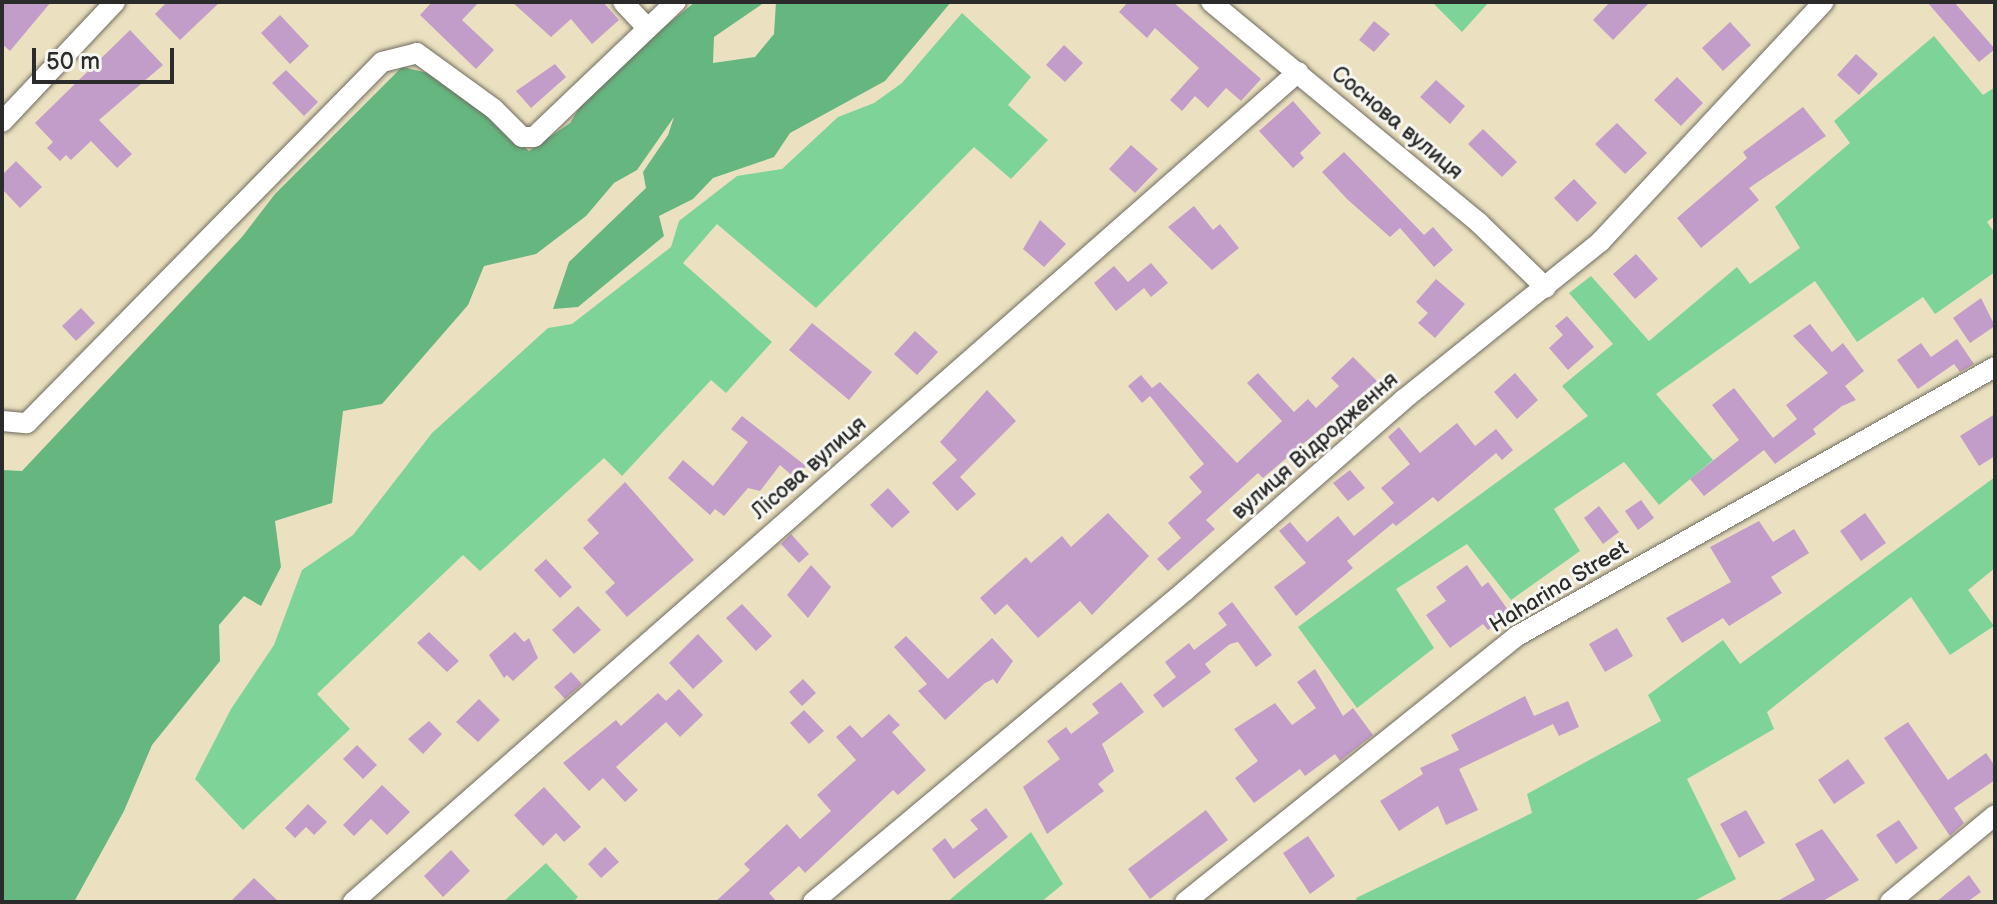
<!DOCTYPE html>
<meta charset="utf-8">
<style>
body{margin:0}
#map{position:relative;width:1997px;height:904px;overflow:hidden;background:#ebe1c0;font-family:"Balsamiq Sans",sans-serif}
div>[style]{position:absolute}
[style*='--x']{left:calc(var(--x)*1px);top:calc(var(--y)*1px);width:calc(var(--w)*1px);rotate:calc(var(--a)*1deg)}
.green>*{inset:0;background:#7ed498}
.forest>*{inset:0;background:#66b680}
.building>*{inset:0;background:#c39dc9}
.roads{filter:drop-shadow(0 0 2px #6e6b5f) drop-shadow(0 0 2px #6e6b5f)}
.street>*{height:20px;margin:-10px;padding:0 10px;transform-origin:10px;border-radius:10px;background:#fff}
span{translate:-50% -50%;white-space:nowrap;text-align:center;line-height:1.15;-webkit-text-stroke:6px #f6f6f2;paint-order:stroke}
.street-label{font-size:22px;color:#2b2b2b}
.frame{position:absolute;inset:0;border:4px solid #2b2b2b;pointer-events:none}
.scale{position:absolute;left:32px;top:48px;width:142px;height:36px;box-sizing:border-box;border:4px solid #2b2b2b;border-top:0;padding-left:10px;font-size:24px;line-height:28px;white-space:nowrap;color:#2b2b2b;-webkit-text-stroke:6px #f6f6f2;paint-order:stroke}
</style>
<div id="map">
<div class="green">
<i style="clip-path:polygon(1432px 2px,1489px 2px,1462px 32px)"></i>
<i style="clip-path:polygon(962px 13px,1031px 77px,1008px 105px,1048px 140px,1011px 179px,974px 147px,816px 308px,717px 224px,683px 263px,772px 342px,726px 393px,711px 380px,622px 476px,604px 458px,480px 571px,463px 555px,317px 694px,350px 729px,243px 830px,195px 779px,231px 709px,274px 645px,302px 570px,353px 535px,432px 433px,548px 328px,572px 324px,671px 247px,679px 221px,737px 176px,782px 169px,838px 117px,874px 103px,902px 83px)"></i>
<i style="clip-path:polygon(1934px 36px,1983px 95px,1995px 87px,1995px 216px,1987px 222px,1995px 233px,1995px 272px,1935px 314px,1923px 297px,1857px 342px,1815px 281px,1656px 394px,1713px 460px,1659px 505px,1624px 462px,1554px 509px,1580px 551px,1511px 600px,1467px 544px,1396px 589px,1434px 648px,1357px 708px,1298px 627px,1588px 416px,1562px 386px,1613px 344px,1569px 293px,1591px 276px,1649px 341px,1737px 267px,1750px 284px,1800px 248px,1775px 207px,1850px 143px,1834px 121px)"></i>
<i style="clip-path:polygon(1995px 477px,1995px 568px,1968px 590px,1994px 626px,1950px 655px,1911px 597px,1767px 712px,1774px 729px,1687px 779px,1736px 879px,1692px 902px,1357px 902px,1356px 898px,1532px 813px,1527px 794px,1661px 721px,1648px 695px,1723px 640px,1740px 664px)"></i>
<i style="clip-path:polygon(1031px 832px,1063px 884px,1041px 902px,947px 902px)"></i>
<i style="clip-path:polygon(546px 863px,578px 897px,573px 902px,503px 902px)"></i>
</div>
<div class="forest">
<i style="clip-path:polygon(695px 2px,765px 2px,714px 37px,713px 63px,755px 57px,774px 34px,776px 2px,951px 2px,885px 81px,790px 133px,774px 157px,713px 178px,693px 199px,659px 216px,664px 236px,578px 307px,553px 309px,569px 262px,646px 188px,643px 172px,668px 135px,674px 117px,637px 170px,614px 183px,586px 216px,536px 254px,484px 266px,468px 305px,382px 404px,343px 411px,332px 503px,275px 521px,281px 567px,261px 606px,244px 596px,219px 625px,220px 661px,152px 745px,124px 811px,74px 902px,2px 902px,2px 470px,22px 471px,242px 237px,275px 194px,402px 67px,437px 75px,529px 151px,570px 123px,594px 84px)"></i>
</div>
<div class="building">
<i style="clip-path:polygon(2px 2px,51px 2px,10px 51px,2px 44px)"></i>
<i style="clip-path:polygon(167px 2px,220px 2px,180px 40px,155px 14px)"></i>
<i style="clip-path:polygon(432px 2px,479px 2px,462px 20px,494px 50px,476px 69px,420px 15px)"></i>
<i style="clip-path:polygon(512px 2px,603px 2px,619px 20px,592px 44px,571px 19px,551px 37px)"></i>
<i style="clip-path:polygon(1128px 2px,1173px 2px,1261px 79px,1241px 101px,1226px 88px,1208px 108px,1195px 96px,1182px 111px,1170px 100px,1199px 68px,1155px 28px,1147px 38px,1119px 12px)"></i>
<i style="clip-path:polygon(1610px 2px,1650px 2px,1613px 40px,1593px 20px)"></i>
<i style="clip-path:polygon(1927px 2px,1954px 2px,1995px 49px,1979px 62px)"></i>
<i style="clip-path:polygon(280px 15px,309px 46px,290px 64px,261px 33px)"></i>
<i style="clip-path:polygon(1374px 21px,1390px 34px,1374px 52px,1359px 40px)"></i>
<i style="clip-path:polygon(1730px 22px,1751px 45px,1723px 71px,1702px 48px)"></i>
<i style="clip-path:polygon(130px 30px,163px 65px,99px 120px,132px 154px,117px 168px,91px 141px,71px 160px,66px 155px,60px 161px,47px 148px,53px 142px,35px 123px)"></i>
<i style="clip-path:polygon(1064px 45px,1083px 63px,1065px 82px,1046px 65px)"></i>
<i style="clip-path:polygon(1856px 54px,1878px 74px,1859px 95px,1837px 75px)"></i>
<i style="clip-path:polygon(555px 64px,566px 77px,531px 108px,516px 91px)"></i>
<i style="clip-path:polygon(286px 70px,318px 102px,304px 116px,272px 83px)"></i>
<i style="clip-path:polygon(1677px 77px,1703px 103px,1681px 126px,1654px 100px)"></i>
<i style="clip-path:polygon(1436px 80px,1465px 106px,1450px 124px,1420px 97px)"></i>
<i style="clip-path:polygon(1293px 101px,1321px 133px,1300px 153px,1304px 158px,1293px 168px,1259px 131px)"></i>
<i style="clip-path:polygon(1803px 107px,1826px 136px,1749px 188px,1759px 200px,1701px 248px,1677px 218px,1747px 158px,1743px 152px)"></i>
<i style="clip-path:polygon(1617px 123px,1647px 153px,1625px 174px,1595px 144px)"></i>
<i style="clip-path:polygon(1483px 129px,1517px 162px,1502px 177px,1468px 144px)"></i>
<i style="clip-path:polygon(1131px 145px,1158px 169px,1135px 193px,1109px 169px)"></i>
<i style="clip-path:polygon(1344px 152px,1424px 235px,1433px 227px,1453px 250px,1434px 267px,1400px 228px,1390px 237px,1347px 199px,1322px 172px)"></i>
<i style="clip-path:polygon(16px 161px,42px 187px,20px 208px,2px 189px,2px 175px)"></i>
<i style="clip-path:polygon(1574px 179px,1597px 203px,1577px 222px,1554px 198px)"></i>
<i style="clip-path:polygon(1194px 206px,1213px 230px,1220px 224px,1239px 248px,1212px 270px,1168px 227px)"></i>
<i style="clip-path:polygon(1040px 220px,1066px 244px,1044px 267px,1023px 249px)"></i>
<i style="clip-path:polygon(1636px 254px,1658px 279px,1635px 299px,1613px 274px)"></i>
<i style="clip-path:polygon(1151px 263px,1168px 283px,1151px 297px,1144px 288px,1116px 311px,1094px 283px,1114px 266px,1128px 282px)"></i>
<i style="clip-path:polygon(1436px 279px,1465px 304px,1435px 338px,1418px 323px,1428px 313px,1416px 302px)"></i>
<i style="clip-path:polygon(1981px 298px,1995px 326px,1970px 343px,1953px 318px)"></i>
<i style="clip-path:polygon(81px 308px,95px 323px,76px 341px,62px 326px)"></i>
<i style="clip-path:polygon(1567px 316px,1594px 347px,1568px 370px,1549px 348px,1563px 335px,1555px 326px)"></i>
<i style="clip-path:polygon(812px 323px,872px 372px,849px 400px,789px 350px)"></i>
<i style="clip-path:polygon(1810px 324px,1832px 352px,1843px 343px,1864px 371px,1845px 386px,1856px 400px,1842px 406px,1813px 429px,1816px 434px,1775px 464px,1764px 450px,1704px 496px,1690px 479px,1739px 440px,1712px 405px,1734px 388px,1773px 438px,1797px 419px,1786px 405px,1828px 373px,1793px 336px)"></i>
<i style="clip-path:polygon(915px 331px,938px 352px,917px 375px,894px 354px)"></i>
<i style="clip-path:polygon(1957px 339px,1974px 364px,1960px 372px,1954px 364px,1918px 389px,1897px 360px,1921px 343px,1931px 357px)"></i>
<i style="clip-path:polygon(1353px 357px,1377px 381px,1263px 478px,1258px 473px,1206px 520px,1215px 529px,1168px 571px,1157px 559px,1181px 538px,1168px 523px,1202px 492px,1189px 477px,1204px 464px,1150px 396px,1142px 403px,1128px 386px,1141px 375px,1152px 388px,1160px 382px,1237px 463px,1282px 421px,1247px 383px,1258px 373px,1294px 412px,1308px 399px,1316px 408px,1339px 386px,1331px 378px)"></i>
<i style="clip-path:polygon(1515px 373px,1538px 400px,1517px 419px,1494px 392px)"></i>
<i style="clip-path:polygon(987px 390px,1016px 421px,960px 477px,976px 494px,957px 511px,932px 483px,957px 460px,940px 442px)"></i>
<i style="clip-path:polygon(1995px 414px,1995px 456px,1979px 466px,1960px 436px)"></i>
<i style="clip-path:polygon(742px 416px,806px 466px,796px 479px,780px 465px,760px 491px,748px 488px,724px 516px,715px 509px,710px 515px,668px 478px,683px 460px,713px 486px,748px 442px,731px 429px)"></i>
<i style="clip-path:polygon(1457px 423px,1475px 446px,1496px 429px,1513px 450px,1502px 460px,1496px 453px,1438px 502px,1433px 497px,1396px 526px,1393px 523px,1347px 561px,1353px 568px,1296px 616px,1274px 587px,1306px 563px,1279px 531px,1290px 522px,1307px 542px,1338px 516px,1354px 536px,1394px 503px,1381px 488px,1410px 464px,1388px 437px,1399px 427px,1420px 453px)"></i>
<i style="clip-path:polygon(1350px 470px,1365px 488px,1348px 501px,1333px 483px)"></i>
<i style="clip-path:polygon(625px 482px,694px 560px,627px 617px,605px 592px,615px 583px,583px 548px,599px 533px,587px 520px)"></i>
<i style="clip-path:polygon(888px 488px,910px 512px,892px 528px,870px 505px)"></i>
<i style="clip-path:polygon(1641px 500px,1654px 518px,1638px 530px,1625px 511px)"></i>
<i style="clip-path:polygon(1599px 506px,1619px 532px,1603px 544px,1584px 518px)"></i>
<i style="clip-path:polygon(1108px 513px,1149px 556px,1092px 615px,1080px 601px,1038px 638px,1007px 604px,995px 615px,980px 598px,1026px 557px,1031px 563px,1062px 536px,1071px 547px)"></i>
<i style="clip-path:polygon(1865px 513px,1886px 543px,1861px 561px,1840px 531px)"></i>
<i style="clip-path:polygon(1759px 521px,1773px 542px,1794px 529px,1809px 553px,1771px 577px,1782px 593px,1729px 626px,1723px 618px,1682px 643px,1666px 618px,1731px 582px,1710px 547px)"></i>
<i style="clip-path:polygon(791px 534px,809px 554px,799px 563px,781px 544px)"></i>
<i style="clip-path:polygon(546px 559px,572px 587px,560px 598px,534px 570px)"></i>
<i style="clip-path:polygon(811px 565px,831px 587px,808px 618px,787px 595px)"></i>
<i style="clip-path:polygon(1467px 565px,1482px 587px,1488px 582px,1511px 614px,1488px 630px,1483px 624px,1450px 648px,1426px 615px,1446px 601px,1436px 587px)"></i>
<i style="clip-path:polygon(1232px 602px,1272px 655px,1256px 667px,1238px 642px,1230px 644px,1205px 664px,1211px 672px,1163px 708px,1153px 695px,1176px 677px,1165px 662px,1189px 643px,1194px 650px,1227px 625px,1218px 613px)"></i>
<i style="clip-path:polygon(742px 604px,772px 636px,756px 651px,726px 618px)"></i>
<i style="clip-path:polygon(578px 606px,601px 630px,574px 654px,552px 630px)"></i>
<i style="clip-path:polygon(1617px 628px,1633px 656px,1605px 672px,1589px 644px)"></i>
<i style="clip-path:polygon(429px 632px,459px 661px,447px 672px,417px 643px)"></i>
<i style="clip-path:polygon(515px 632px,524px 642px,529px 638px,538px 658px,513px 681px,507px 675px,504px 678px,489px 655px)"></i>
<i style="clip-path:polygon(698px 634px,723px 661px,693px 689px,669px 663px)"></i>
<i style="clip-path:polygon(906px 636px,948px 679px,992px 638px,1013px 661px,997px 684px,993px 679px,985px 683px,945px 720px,918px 691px,927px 684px,894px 647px)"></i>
<i style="clip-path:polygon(1315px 669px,1343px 716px,1353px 708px,1373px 735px,1340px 761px,1335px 754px,1305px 776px,1300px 769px,1254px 803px,1235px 778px,1258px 761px,1234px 729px,1275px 703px,1292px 725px,1316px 708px,1297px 682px)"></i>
<i style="clip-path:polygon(571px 672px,582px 684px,565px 699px,554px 687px)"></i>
<i style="clip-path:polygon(803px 679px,816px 693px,802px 706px,789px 692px)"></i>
<i style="clip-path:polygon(1121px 682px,1144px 712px,1102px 744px,1114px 771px,1098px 784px,1104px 791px,1047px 834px,1023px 787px,1060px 759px,1047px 741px,1066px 727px,1071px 734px,1099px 713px,1092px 704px)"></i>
<i style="clip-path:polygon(679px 689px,703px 715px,680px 737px,666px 722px,616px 767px,638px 790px,625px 802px,603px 778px,589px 791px,563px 763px,616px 720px,621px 726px,658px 693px,666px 701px)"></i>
<i style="clip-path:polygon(1525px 696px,1534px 716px,1568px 701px,1579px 727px,1559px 736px,1553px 724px,1459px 769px,1478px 810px,1446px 825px,1438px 806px,1399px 831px,1380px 801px,1423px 774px,1420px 768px,1459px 750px,1451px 735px)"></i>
<i style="clip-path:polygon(479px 699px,500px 720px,478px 742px,456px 722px)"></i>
<i style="clip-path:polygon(804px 710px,824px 731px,809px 744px,790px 723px)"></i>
<i style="clip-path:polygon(889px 714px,900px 725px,892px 732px,926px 770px,898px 795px,893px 790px,805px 873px,799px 866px,769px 893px,777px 902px,715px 902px,750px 870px,744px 864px,787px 824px,800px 839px,831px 811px,817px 795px,856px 760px,836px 737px,850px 725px,862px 738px)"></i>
<i style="clip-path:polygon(429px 721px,442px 734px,423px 754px,408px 739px)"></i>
<i style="clip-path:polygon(1908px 722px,1948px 780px,1986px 753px,1995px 766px,1995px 780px,1954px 808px,1964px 823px,1950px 836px,1884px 738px)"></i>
<i style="clip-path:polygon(357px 745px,377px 765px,363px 779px,343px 759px)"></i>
<i style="clip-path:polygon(1848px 759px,1865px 783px,1834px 804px,1818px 780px)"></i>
<i style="clip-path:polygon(382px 785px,410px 812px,387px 835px,371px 819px,354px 836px,343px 825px)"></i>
<i style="clip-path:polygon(544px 787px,581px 827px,564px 842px,556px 833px,543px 846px,514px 815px)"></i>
<i style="clip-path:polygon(308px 804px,327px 822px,314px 835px,306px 827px,295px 838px,285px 828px)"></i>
<i style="clip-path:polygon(986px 808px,1008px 837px,954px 879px,932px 849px,945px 838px,953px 849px,978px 829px,970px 820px)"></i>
<i style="clip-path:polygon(1206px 810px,1228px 840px,1150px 899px,1128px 869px)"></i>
<i style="clip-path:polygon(1746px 810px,1765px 843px,1739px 858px,1720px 824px)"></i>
<i style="clip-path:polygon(1899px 820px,1918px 848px,1896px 864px,1876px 835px)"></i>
<i style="clip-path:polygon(1822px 829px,1859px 880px,1821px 902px,1776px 902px,1815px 880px,1795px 844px)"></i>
<i style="clip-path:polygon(1308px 836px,1335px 876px,1310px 894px,1283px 853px)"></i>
<i style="clip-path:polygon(605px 847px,619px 862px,601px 878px,588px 864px)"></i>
<i style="clip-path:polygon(451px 850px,470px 871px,443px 897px,424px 876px)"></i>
<i style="clip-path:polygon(1969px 875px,1981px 892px,1967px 902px,1936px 902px)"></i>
<i style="clip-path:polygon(254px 878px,279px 902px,230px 902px)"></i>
</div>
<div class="roads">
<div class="street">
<i style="--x:623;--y:2;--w:35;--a:47"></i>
<i style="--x:1211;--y:2;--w:347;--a:39.5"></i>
<i style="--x:1479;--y:223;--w:93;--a:44.1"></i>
<i style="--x:2;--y:122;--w:165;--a:-46.7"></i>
<i style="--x:2;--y:421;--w:25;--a:5"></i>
<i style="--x:27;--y:423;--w:506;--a:-45.48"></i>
<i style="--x:382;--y:62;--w:36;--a:-14"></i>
<i style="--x:417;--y:53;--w:95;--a:36"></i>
<i style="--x:494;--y:109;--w:40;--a:45"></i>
<i style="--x:522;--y:137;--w:12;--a:0"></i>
<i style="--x:534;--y:137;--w:196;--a:-43.6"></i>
<i style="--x:353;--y:902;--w:1258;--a:-41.29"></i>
<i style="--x:813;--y:902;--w:485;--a:-39.9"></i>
<i style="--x:1185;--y:591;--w:290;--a:-41.2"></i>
<i style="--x:1403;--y:400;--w:253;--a:-38.7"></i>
<i style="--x:1600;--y:242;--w:328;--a:-47"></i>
<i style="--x:1185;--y:902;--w:425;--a:-38.7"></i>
<i style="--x:1517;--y:636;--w:548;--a:-29.37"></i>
<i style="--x:1890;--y:902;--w:136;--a:-39.6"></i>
</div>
</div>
<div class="street-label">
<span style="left:1397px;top:123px;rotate:40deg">Соснова вулиця</span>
<span style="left:1315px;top:446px;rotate:-41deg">вулиця Відродження</span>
<span style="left:809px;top:468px;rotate:-41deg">Лісова вулиця</span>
<span style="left:1559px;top:587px;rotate:-31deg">Haharina Street</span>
</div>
<div class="frame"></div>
<div class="scale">50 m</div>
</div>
